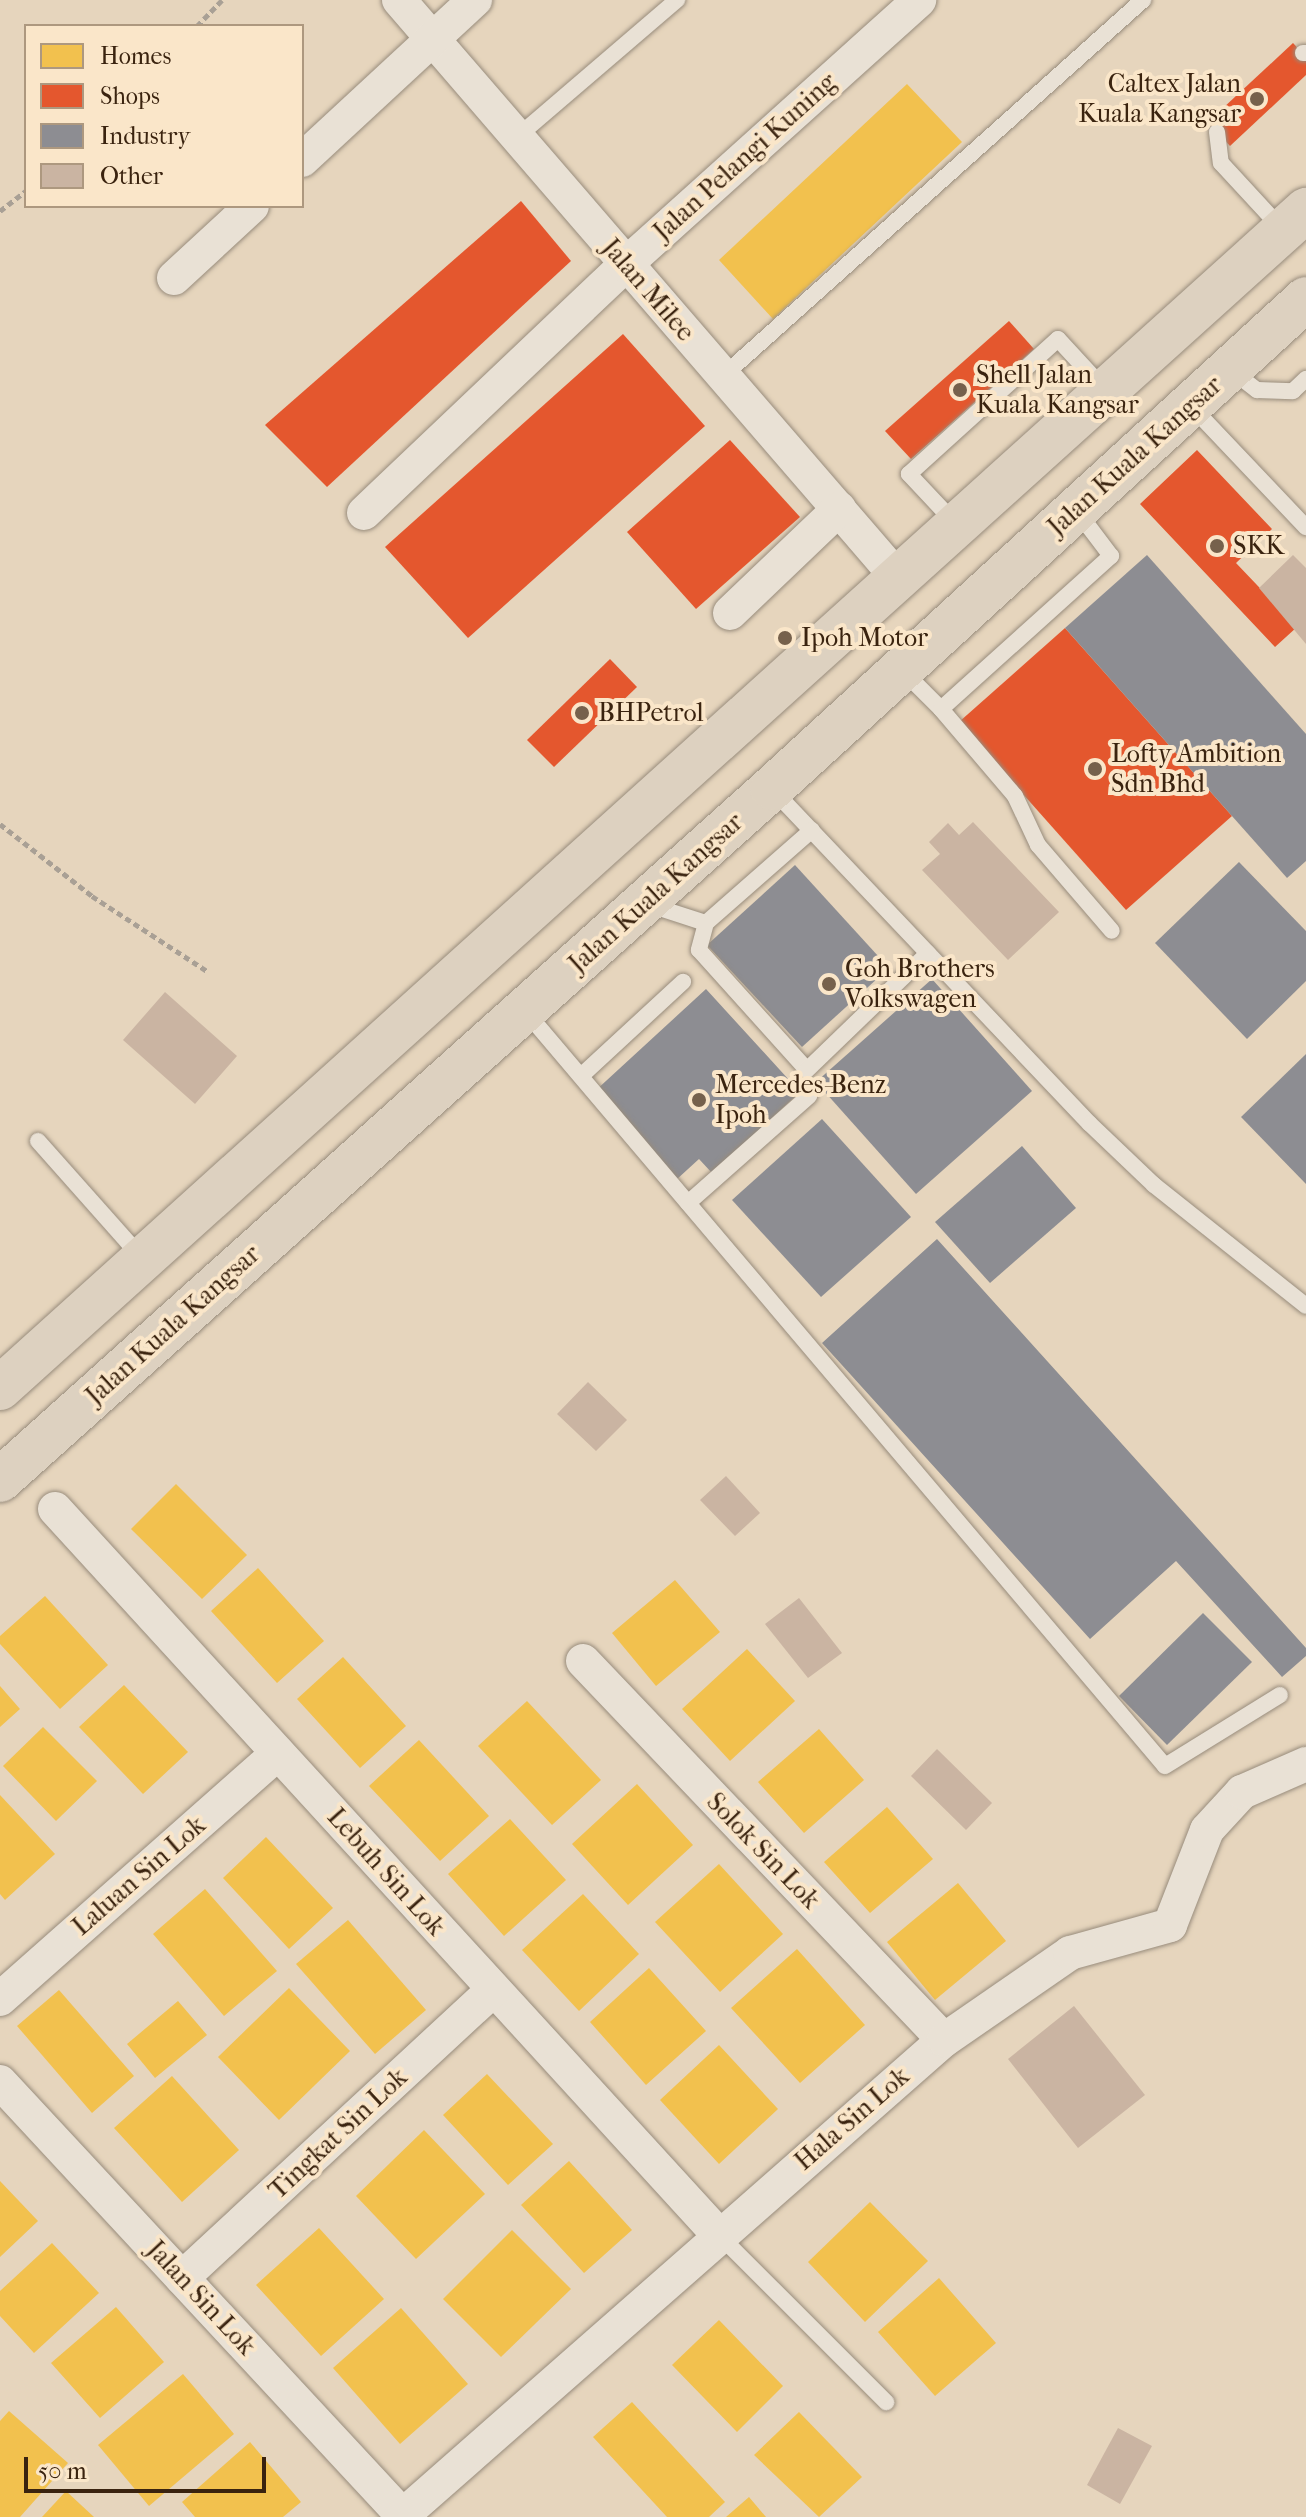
<!DOCTYPE html>
<style>
body{margin:0}
#map{position:relative;width:1306px;height:2517px;overflow:hidden;background:#e6d5bd;font-family:"IM FELL French Canon",serif}
div>[style]{position:absolute}
[style*='--x']{left:calc(var(--x)*1px);top:calc(var(--y)*1px);width:calc(var(--w)*1px);rotate:calc(var(--a)*1deg)}
.homes>*{inset:0;background:#f2c14e}
.shops>*{inset:0;background:#e4572e}
.industry>*{inset:0;background:#8d8d92}
.building>*{inset:0;background:#cab4a2}
.path>*{height:5px;margin-top:-2.5px;transform-origin:0;background:repeating-linear-gradient(90deg,#a9a095 0 6px,transparent 0 10px)}
.roads{filter:drop-shadow(0 0 2px #988c7c) drop-shadow(0 0 2px #988c7c)}
.lane>*{height:16px;margin:-8px;padding:0 8px;transform-origin:8px;border-radius:8px;background:#e9e1d5}
.street>*{height:34px;margin:-17px;padding:0 17px;transform-origin:17px;border-radius:17px;background:#e9e1d5}
.highway>*{height:44px;margin:-22px;padding:0 22px;transform-origin:22px;border-radius:22px;background:#ddd1c0}
.dots>*{width:22px;height:22px;translate:-50% -50%;box-sizing:border-box;border:4px solid #fae6c9;border-radius:50%}
span{translate:-50% -50%;white-space:nowrap;text-align:center;line-height:1.15;-webkit-text-stroke:8px #fae6c9;paint-order:stroke}
.poi-label{font-size:26px;color:#3a230f}
.right{translate:-100% -50%;text-align:right}
.left{translate:0 -50%;text-align:left}
.street-label{font-size:26px;color:#3a230f}
.legend{position:absolute;left:24px;top:24px;width:280px;height:184px;box-sizing:border-box;background:#fae6c9;border:2px solid #ad987f;margin:0;padding:10px 14px;list-style:none;font-size:24px;color:#3a230f}
.legend li{display:flex;align-items:center;gap:16px;height:40px}
.legend b{width:40px;border:2px solid #ad987f}
.scale{position:absolute;left:24px;top:2457px;width:242px;height:36px;box-sizing:border-box;border:4px solid #3a230f;border-top:0;padding-left:10px;font-size:24px;line-height:28px;white-space:nowrap;color:#3a230f;-webkit-text-stroke:6px #fae6c9;paint-order:stroke}
</style>
<div id="map">
<div class="homes">
<i style="clip-path:polygon(907px 84px,962px 142px,773px 319px,719px 260px)"></i>
<i style="clip-path:polygon(176px 1484px,247px 1555px,202px 1599px,131px 1529px)"></i>
<i style="clip-path:polygon(258px 1568px,324px 1641px,277px 1683px,211px 1611px)"></i>
<i style="clip-path:polygon(675px 1580px,720px 1632px,656px 1686px,612px 1633px)"></i>
<i style="clip-path:polygon(45px 1596px,108px 1665px,60px 1709px,0 1644px,0 1636px)"></i>
<i style="clip-path:polygon(747px 1649px,795px 1701px,730px 1761px,682px 1709px)"></i>
<i style="clip-path:polygon(343px 1657px,406px 1726px,360px 1768px,297px 1699px)"></i>
<i style="clip-path:polygon(124px 1685px,188px 1752px,143px 1794px,79px 1727px)"></i>
<i style="clip-path:polygon(0 1686px,20px 1709px,0 1727px)"></i>
<i style="clip-path:polygon(527px 1701px,601px 1780px,552px 1825px,478px 1746px)"></i>
<i style="clip-path:polygon(43px 1727px,97px 1781px,56px 1821px,3px 1766px)"></i>
<i style="clip-path:polygon(819px 1729px,864px 1780px,804px 1833px,758px 1782px)"></i>
<i style="clip-path:polygon(419px 1740px,489px 1816px,440px 1861px,369px 1786px)"></i>
<i style="clip-path:polygon(637px 1784px,693px 1845px,628px 1905px,572px 1844px)"></i>
<i style="clip-path:polygon(0 1795px,55px 1854px,5px 1900px,0 1894px)"></i>
<i style="clip-path:polygon(887px 1807px,933px 1859px,870px 1913px,824px 1862px)"></i>
<i style="clip-path:polygon(510px 1819px,566px 1880px,504px 1936px,448px 1874px)"></i>
<i style="clip-path:polygon(266px 1837px,333px 1908px,289px 1949px,223px 1878px)"></i>
<i style="clip-path:polygon(719px 1864px,783px 1934px,720px 1992px,655px 1922px)"></i>
<i style="clip-path:polygon(958px 1883px,1006px 1941px,935px 2000px,887px 1942px)"></i>
<i style="clip-path:polygon(205px 1889px,277px 1971px,224px 2016px,153px 1934px)"></i>
<i style="clip-path:polygon(583px 1894px,639px 1954px,579px 2011px,522px 1950px)"></i>
<i style="clip-path:polygon(348px 1920px,426px 2010px,375px 2054px,296px 1964px)"></i>
<i style="clip-path:polygon(797px 1949px,865px 2025px,800px 2083px,731px 2008px)"></i>
<i style="clip-path:polygon(649px 1968px,706px 2031px,646px 2085px,590px 2022px)"></i>
<i style="clip-path:polygon(289px 1988px,350px 2051px,279px 2120px,218px 2057px)"></i>
<i style="clip-path:polygon(59px 1990px,134px 2076px,92px 2113px,17px 2026px)"></i>
<i style="clip-path:polygon(178px 2001px,207px 2035px,155px 2078px,127px 2044px)"></i>
<i style="clip-path:polygon(719px 2045px,778px 2109px,719px 2164px,660px 2100px)"></i>
<i style="clip-path:polygon(487px 2074px,553px 2144px,508px 2185px,443px 2115px)"></i>
<i style="clip-path:polygon(172px 2076px,239px 2150px,182px 2202px,114px 2128px)"></i>
<i style="clip-path:polygon(424px 2130px,485px 2194px,416px 2259px,356px 2196px)"></i>
<i style="clip-path:polygon(569px 2161px,632px 2230px,584px 2273px,521px 2205px)"></i>
<i style="clip-path:polygon(0 2181px,38px 2221px,0 2257px)"></i>
<i style="clip-path:polygon(870px 2202px,928px 2261px,865px 2322px,808px 2262px)"></i>
<i style="clip-path:polygon(319px 2228px,384px 2299px,321px 2356px,256px 2285px)"></i>
<i style="clip-path:polygon(512px 2230px,571px 2289px,501px 2357px,443px 2299px)"></i>
<i style="clip-path:polygon(52px 2243px,99px 2293px,34px 2353px,0 2316px,0 2291px)"></i>
<i style="clip-path:polygon(939px 2278px,996px 2343px,935px 2396px,878px 2332px)"></i>
<i style="clip-path:polygon(116px 2307px,164px 2362px,100px 2418px,51px 2363px)"></i>
<i style="clip-path:polygon(401px 2308px,468px 2384px,400px 2444px,333px 2368px)"></i>
<i style="clip-path:polygon(719px 2320px,783px 2386px,737px 2432px,672px 2365px)"></i>
<i style="clip-path:polygon(183px 2374px,234px 2434px,149px 2506px,98px 2445px)"></i>
<i style="clip-path:polygon(632px 2402px,725px 2502px,709px 2517px,667px 2517px,593px 2437px)"></i>
<i style="clip-path:polygon(9px 2411px,68px 2463px,20px 2517px,0 2517px,0 2421px)"></i>
<i style="clip-path:polygon(799px 2412px,862px 2477px,819px 2517px,754px 2455px)"></i>
<i style="clip-path:polygon(250px 2442px,301px 2502px,283px 2517px,195px 2517px,182px 2502px)"></i>
<i style="clip-path:polygon(66px 2491px,94px 2517px,42px 2517px)"></i>
<i style="clip-path:polygon(749px 2497px,766px 2517px,726px 2517px)"></i>
</div>
<div class="shops">
<i style="clip-path:polygon(1293px 43px,1306px 57px,1306px 75px,1230px 146px,1208px 122px)"></i>
<i style="clip-path:polygon(521px 201px,571px 261px,327px 487px,265px 425px)"></i>
<i style="clip-path:polygon(1009px 321px,1034px 349px,911px 459px,885px 431px)"></i>
<i style="clip-path:polygon(623px 334px,705px 426px,468px 638px,385px 547px)"></i>
<i style="clip-path:polygon(730px 440px,800px 517px,696px 609px,627px 532px)"></i>
<i style="clip-path:polygon(1197px 450px,1272px 529px,1236px 563px,1297px 627px,1275px 647px,1140px 504px)"></i>
<i style="clip-path:polygon(1065px 628px,1232px 816px,1126px 910px,959px 722px)"></i>
<i style="clip-path:polygon(610px 659px,637px 687px,554px 767px,527px 740px)"></i>
</div>
<div class="industry">
<i style="clip-path:polygon(1147px 555px,1306px 734px,1306px 861px,1287px 878px,1065px 628px)"></i>
<i style="clip-path:polygon(1239px 862px,1306px 931px,1306px 981px,1247px 1039px,1155px 943px)"></i>
<i style="clip-path:polygon(795px 865px,889px 968px,802px 1047px,707px 945px)"></i>
<i style="clip-path:polygon(932px 979px,1032px 1091px,916px 1194px,816px 1082px)"></i>
<i style="clip-path:polygon(706px 989px,800px 1092px,712px 1173px,699px 1159px,676px 1180px,594px 1092px)"></i>
<i style="clip-path:polygon(1306px 1054px,1306px 1184px,1241px 1117px)"></i>
<i style="clip-path:polygon(822px 1119px,911px 1217px,821px 1297px,732px 1200px)"></i>
<i style="clip-path:polygon(1022px 1146px,1076px 1208px,990px 1283px,935px 1222px)"></i>
<i style="clip-path:polygon(937px 1239px,1306px 1648px,1306px 1656px,1282px 1677px,1176px 1561px,1090px 1639px,822px 1343px)"></i>
<i style="clip-path:polygon(1203px 1613px,1252px 1662px,1167px 1745px,1119px 1696px)"></i>
</div>
<div class="building">
<i style="clip-path:polygon(1293px 555px,1306px 568px,1306px 644px,1259px 588px)"></i>
<i style="clip-path:polygon(973px 822px,1059px 912px,1008px 960px,922px 870px,940px 854px,929px 842px,948px 823px,959px 835px)"></i>
<i style="clip-path:polygon(165px 992px,237px 1056px,195px 1104px,123px 1040px)"></i>
<i style="clip-path:polygon(588px 1382px,627px 1420px,596px 1451px,557px 1414px)"></i>
<i style="clip-path:polygon(726px 1476px,760px 1513px,735px 1536px,700px 1500px)"></i>
<i style="clip-path:polygon(799px 1598px,842px 1653px,808px 1678px,765px 1624px)"></i>
<i style="clip-path:polygon(937px 1749px,992px 1803px,966px 1830px,911px 1776px)"></i>
<i style="clip-path:polygon(1074px 2006px,1145px 2095px,1078px 2148px,1008px 2059px)"></i>
<i style="clip-path:polygon(1118px 2428px,1152px 2446px,1120px 2504px,1087px 2485px)"></i>
</div>
<div class="path">
<i style="--x:197;--y:26;--w:36;--a:-46"></i>
<i style="--x:0;--y:211;--w:33;--a:-38"></i>
<i style="--x:0;--y:824;--w:117;--a:38"></i>
<i style="--x:92;--y:896;--w:137;--a:33.1"></i>
</div>
<div class="roads">
<div class="lane">
<i style="--x:1303;--y:53;--w:3;--a:0"></i>
<i style="--x:1217;--y:132;--w:31;--a:83"></i>
<i style="--x:1221;--y:163;--w:90;--a:47.3"></i>
<i style="--x:517;--y:137;--w:211;--a:-40.6"></i>
<i style="--x:1231;--y:370;--w:33;--a:38"></i>
<i style="--x:1257;--y:390;--w:36;--a:2"></i>
<i style="--x:1293;--y:391;--w:18;--a:-43"></i>
<i style="--x:723;--y:376;--w:564;--a:-41.84"></i>
<i style="--x:1191;--y:406;--w:167;--a:46.5"></i>
<i style="--x:954;--y:522;--w:66;--a:-133.2"></i>
<i style="--x:909;--y:474;--w:201;--a:-42.2"></i>
<i style="--x:1058;--y:339;--w:69;--a:47.3"></i>
<i style="--x:902;--y:670;--w:55;--a:45"></i>
<i style="--x:941;--y:709;--w:229;--a:-42"></i>
<i style="--x:1111;--y:556;--w:56;--a:-127.1"></i>
<i style="--x:941;--y:709;--w:114;--a:49.6"></i>
<i style="--x:1015;--y:796;--w:54;--a:64.9"></i>
<i style="--x:1038;--y:845;--w:113;--a:49.3"></i>
<i style="--x:773;--y:790;--w:460;--a:46.5"></i>
<i style="--x:1090;--y:1124;--w:88;--a:43.6"></i>
<i style="--x:1154;--y:1185;--w:194;--a:38.5"></i>
<i style="--x:647;--y:904;--w:62;--a:17.9"></i>
<i style="--x:706;--y:923;--w:141;--a:-41.3"></i>
<i style="--x:706;--y:923;--w:28;--a:105"></i>
<i style="--x:699;--y:950;--w:161;--a:48"></i>
<i style="--x:807;--y:1070;--w:168;--a:-44"></i>
<i style="--x:526;--y:1012;--w:988;--a:49.72"></i>
<i style="--x:1165;--y:1766;--w:135;--a:-31.7"></i>
<i style="--x:581;--y:1076;--w:139;--a:-42.7"></i>
<i style="--x:38;--y:1141;--w:157;--a:48.4"></i>
<i style="--x:688;--y:1203;--w:162;--a:-41.5"></i>
<i style="--x:718;--y:2234;--w:238;--a:45"></i>
</div>
<div class="street">
<i style="--x:399;--y:0;--w:764;--a:49.2"></i>
<i style="--x:302;--y:160;--w:236;--a:-42.8"></i>
<i style="--x:174;--y:278;--w:106;--a:-42.7"></i>
<i style="--x:364;--y:513;--w:360;--a:-43.5"></i>
<i style="--x:625;--y:265;--w:396;--a:-42"></i>
<i style="--x:730;--y:613;--w:151;--a:-43.7"></i>
<i style="--x:55;--y:1509;--w:982;--a:47.56"></i>
<i style="--x:583;--y:1661;--w:523;--a:46.39"></i>
<i style="--x:0;--y:1999;--w:371;--a:-41.5"></i>
<i style="--x:0;--y:2082;--w:594;--a:47.12"></i>
<i style="--x:182;--y:2278;--w:424;--a:-42.8"></i>
<i style="--x:401;--y:2517;--w:723;--a:-41.3"></i>
<i style="--x:944;--y:2040;--w:153;--a:-34.6"></i>
<i style="--x:1070;--y:1953;--w:104;--a:-15.6"></i>
<i style="--x:1170;--y:1925;--w:102;--a:-68.7"></i>
<i style="--x:1207;--y:1830;--w:52;--a:-47.4"></i>
<i style="--x:1242;--y:1792;--w:70;--a:-23.6"></i>
</div>
<div class="highway">
<i style="--x:0;--y:1388;--w:1759;--a:-42.05"></i>
<i style="--x:0;--y:1480;--w:1037;--a:-41.87"></i>
<i style="--x:772;--y:788;--w:724;--a:-42.48"></i>
</div>
</div>
<div class="dots">
<i style="left:1257px;top:99px;background:#76614c"></i>
<i style="left:960px;top:390px;background:#76614c"></i>
<i style="left:1217px;top:546px;background:#76614c"></i>
<i style="left:785px;top:638px;background:#76614c"></i>
<i style="left:582px;top:713px;background:#76614c"></i>
<i style="left:1095px;top:769px;background:#76614c"></i>
<i style="left:829px;top:984px;background:#76614c"></i>
<i style="left:699px;top:1100px;background:#76614c"></i>
</div>
<div class="poi-label">
<span class="right" style="left:1241px;top:99px">Caltex Jalan<br>Kuala Kangsar</span>
<span class="left" style="left:976px;top:390px">Shell Jalan<br>Kuala Kangsar</span>
<span class="left" style="left:1233px;top:546px">SKK</span>
<span class="left" style="left:801px;top:638px">Ipoh Motor</span>
<span class="left" style="left:598px;top:713px">BHPetrol</span>
<span class="left" style="left:1111px;top:769px">Lofty Ambition<br>Sdn Bhd</span>
<span class="left" style="left:845px;top:984px">Goh Brothers<br>Volkswagen</span>
<span class="left" style="left:715px;top:1100px">Mercedes-Benz<br>Ipoh</span>
</div>
<div class="street-label">
<span style="left:745px;top:157px;rotate:-42deg">Jalan Pelangi Kuning</span>
<span style="left:648px;top:290px;rotate:49deg">Jalan Milee</span>
<span style="left:1135px;top:456px;rotate:-42deg">Jalan Kuala Kangsar</span>
<span style="left:656px;top:893px;rotate:-42deg">Jalan Kuala Kangsar</span>
<span style="left:173px;top:1325px;rotate:-42deg">Jalan Kuala Kangsar</span>
<span style="left:763px;top:1851px;rotate:46deg">Solok Sin Lok</span>
<span style="left:386px;top:1872px;rotate:48deg">Lebuh Sin Lok</span>
<span style="left:139px;top:1876px;rotate:-41deg">Laluan Sin Lok</span>
<span style="left:852px;top:2119px;rotate:-41deg">Hala Sin Lok</span>
<span style="left:338px;top:2134px;rotate:-43deg">Tingkat Sin Lok</span>
<span style="left:201px;top:2298px;rotate:47deg">Jalan Sin Lok</span>
</div>
<ul class="legend">
<li><b style="height:22px;background:#f2c14e"></b>Homes</li>
<li><b style="height:22px;background:#e4572e"></b>Shops</li>
<li><b style="height:22px;background:#8d8d92"></b>Industry</li>
<li><b style="height:22px;background:#cab4a2"></b>Other</li>
</ul>
<div class="scale">50 m</div>
</div>
